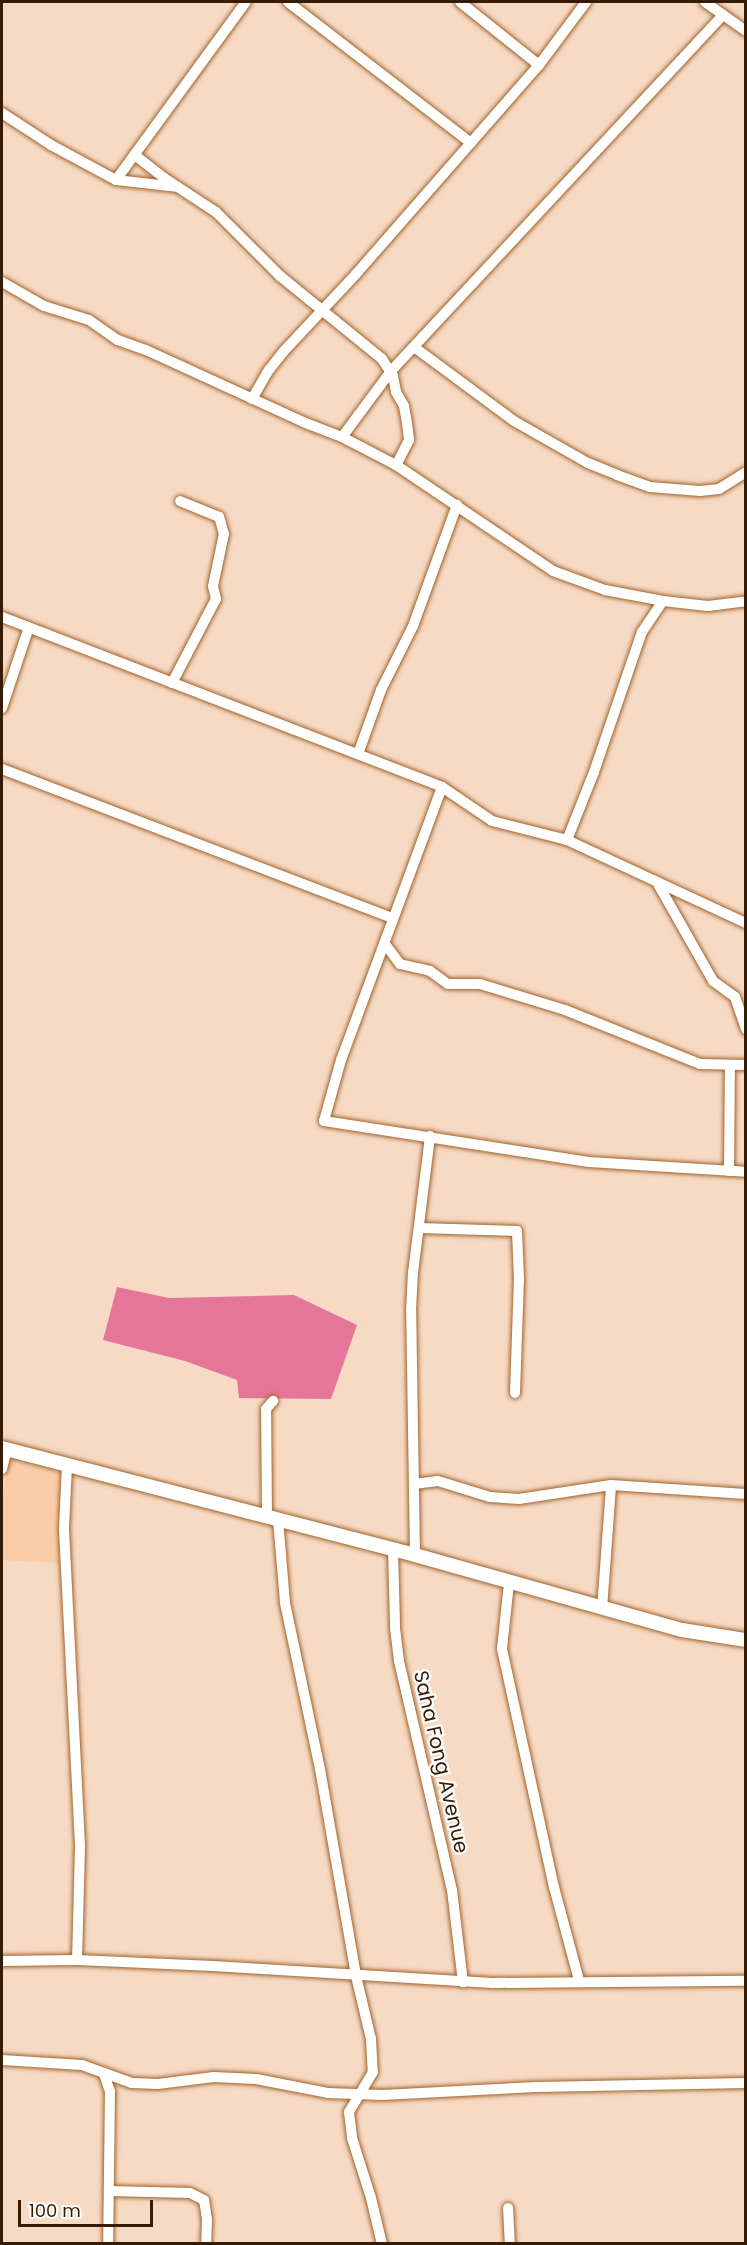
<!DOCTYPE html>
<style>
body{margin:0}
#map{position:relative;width:747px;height:2245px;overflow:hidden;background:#f7dac4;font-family:Poppins,sans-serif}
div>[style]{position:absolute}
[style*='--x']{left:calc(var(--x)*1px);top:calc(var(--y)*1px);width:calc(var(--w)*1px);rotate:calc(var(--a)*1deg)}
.built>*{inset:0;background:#facda8}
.forest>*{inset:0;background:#e4769a}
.roads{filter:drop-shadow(0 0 2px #a16329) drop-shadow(0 0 2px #a16329)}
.street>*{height:10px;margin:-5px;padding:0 5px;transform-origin:5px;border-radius:5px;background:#fff}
.secondary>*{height:14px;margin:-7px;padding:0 7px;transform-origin:7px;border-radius:7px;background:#fff}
span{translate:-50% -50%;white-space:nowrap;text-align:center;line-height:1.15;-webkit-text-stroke:4.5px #fff;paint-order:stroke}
.street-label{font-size:20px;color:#361c04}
.frame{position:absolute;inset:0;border:3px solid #361c04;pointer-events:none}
.scale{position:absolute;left:18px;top:2200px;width:135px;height:27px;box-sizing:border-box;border:3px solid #361c04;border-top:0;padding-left:8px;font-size:18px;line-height:21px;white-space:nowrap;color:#361c04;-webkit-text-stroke:4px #fff;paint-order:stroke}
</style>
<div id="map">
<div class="built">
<i style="clip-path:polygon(8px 1460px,60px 1473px,59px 1563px,2px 1560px,2px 1503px)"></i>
</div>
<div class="forest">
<i style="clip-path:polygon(117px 1287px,169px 1298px,294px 1295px,357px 1325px,331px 1399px,239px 1398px,237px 1380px,185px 1361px,103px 1340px)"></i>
</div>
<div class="roads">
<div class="street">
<i style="--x:288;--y:2;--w:231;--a:37.6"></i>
<i style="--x:460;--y:2;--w:101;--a:38.6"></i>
<i style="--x:705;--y:2;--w:50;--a:35.3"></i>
<i style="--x:2;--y:113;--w:59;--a:33.1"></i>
<i style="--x:51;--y:145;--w:74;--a:28.3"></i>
<i style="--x:116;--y:180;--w:61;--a:6.5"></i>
<i style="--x:136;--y:156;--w:36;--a:38"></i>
<i style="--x:164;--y:178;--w:62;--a:33.2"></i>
<i style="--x:216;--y:212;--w:91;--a:45"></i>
<i style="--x:280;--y:276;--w:132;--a:39.1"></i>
<i style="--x:382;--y:359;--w:20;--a:57"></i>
<i style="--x:393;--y:376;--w:16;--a:79"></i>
<i style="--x:396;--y:392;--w:16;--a:60"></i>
<i style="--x:404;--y:406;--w:17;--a:80"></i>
<i style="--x:407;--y:423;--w:17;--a:83"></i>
<i style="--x:409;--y:440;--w:28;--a:117"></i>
<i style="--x:396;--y:465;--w:189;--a:34"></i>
<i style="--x:553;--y:571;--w:55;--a:20.1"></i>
<i style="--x:605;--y:590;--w:59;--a:10.7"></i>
<i style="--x:116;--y:180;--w:220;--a:-53.9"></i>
<i style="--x:2;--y:282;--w:48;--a:29.7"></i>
<i style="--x:44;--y:306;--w:47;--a:17.3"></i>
<i style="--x:89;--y:320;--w:35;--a:35"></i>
<i style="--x:118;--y:340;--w:30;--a:20"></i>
<i style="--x:146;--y:350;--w:173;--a:24.6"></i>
<i style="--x:303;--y:422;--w:42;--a:21"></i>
<i style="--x:342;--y:437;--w:61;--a:27.4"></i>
<i style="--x:414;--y:347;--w:124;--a:36.5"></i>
<i style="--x:514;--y:421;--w:85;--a:29.6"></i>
<i style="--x:588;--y:463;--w:31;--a:22"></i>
<i style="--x:617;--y:475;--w:35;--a:20"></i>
<i style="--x:650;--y:487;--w:50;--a:4.6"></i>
<i style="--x:700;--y:491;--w:19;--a:-6"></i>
<i style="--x:719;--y:489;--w:32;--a:-32"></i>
<i style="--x:252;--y:399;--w:34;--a:-60"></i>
<i style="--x:269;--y:370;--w:24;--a:-52"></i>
<i style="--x:284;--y:351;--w:105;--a:-46.9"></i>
<i style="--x:356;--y:274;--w:278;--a:-48.8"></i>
<i style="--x:539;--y:65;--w:79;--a:-53.3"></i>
<i style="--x:342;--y:437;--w:82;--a:-53.4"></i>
<i style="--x:391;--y:371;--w:487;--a:-47"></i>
<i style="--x:2;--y:617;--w:472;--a:21.1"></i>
<i style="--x:442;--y:787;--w:60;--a:34.2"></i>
<i style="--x:492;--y:821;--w:77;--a:14.2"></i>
<i style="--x:567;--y:840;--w:197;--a:24.9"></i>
<i style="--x:172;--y:683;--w:95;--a:-62.4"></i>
<i style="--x:216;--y:599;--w:13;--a:-103"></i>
<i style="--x:213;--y:586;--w:53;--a:-78.1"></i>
<i style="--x:224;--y:534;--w:18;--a:-106"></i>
<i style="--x:219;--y:517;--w:42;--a:-157.7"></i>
<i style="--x:2;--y:708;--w:85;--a:-71.6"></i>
<i style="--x:358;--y:754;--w:68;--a:-70.2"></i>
<i style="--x:381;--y:690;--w:72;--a:-63.4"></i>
<i style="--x:413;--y:626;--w:129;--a:-70"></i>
<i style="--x:2;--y:769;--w:418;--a:20.9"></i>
<i style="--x:442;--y:787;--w:291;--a:110.3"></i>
<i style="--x:341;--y:1060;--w:63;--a:105.6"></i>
<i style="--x:324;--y:1121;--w:268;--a:8.8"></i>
<i style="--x:589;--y:1162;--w:157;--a:3.6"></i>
<i style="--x:567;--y:840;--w:73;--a:-68.3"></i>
<i style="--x:594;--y:772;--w:148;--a:-71.1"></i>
<i style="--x:642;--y:632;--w:37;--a:-56"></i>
<i style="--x:663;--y:601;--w:45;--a:6.3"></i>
<i style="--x:708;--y:606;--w:38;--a:-7"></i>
<i style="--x:658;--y:884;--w:112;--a:60.4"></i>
<i style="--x:713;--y:981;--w:27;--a:36"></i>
<i style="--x:735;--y:997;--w:34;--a:71"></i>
<i style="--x:385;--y:944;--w:25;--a:53"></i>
<i style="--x:400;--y:964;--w:31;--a:13"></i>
<i style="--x:430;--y:971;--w:22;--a:36"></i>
<i style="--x:448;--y:984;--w:32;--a:0"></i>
<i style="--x:480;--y:984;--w:89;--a:17"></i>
<i style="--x:565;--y:1010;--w:145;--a:21.8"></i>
<i style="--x:700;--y:1064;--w:46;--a:1.2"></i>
<i style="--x:729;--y:1171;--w:106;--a:-89.5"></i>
<i style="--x:419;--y:1228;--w:98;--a:1.8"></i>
<i style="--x:517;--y:1231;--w:47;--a:87.6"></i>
<i style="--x:519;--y:1278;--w:115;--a:92"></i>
<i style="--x:67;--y:1465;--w:64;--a:92.7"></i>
<i style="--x:64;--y:1529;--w:318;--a:87.1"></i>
<i style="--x:80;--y:1847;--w:113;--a:91.5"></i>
<i style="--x:2;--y:1469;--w:21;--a:-76"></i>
<i style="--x:414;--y:1484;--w:24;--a:-7"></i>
<i style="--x:438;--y:1481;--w:54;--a:17.1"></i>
<i style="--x:490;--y:1497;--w:29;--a:4"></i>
<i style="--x:519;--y:1499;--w:93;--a:-8.7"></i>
<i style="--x:611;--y:1485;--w:135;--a:3.8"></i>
<i style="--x:267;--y:1516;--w:107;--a:-90.5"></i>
<i style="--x:266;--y:1409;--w:11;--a:-49"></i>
<i style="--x:278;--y:1519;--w:84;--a:85.2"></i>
<i style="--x:285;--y:1603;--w:170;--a:78.1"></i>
<i style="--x:320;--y:1769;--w:210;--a:80.1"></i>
<i style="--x:356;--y:1976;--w:65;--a:76.6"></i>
<i style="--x:371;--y:2039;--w:33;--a:87"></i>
<i style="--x:373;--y:2072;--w:47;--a:121"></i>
<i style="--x:349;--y:2112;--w:26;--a:83"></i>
<i style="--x:352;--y:2138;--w:63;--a:72.4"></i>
<i style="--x:371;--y:2198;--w:47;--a:76.6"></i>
<i style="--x:393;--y:1549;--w:79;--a:88.5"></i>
<i style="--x:395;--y:1628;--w:33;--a:83"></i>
<i style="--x:399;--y:1661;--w:235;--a:77"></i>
<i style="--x:452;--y:1890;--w:93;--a:83.2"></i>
<i style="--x:415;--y:1555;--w:245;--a:-90.9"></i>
<i style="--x:411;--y:1310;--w:37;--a:-87"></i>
<i style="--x:413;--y:1273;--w:138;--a:-82.9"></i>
<i style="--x:509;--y:1583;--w:66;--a:96.1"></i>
<i style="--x:502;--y:1649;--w:244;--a:77.7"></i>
<i style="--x:554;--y:1887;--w:96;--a:75"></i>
<i style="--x:602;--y:1609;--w:124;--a:-85.8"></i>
<i style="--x:2;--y:1961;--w:75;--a:-0.8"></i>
<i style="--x:77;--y:1960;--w:136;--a:2.5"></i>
<i style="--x:213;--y:1966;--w:280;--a:3.5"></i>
<i style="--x:492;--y:1983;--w:254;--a:-0.5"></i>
<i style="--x:2;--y:2060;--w:80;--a:3.6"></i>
<i style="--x:82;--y:2065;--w:53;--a:19.8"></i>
<i style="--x:132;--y:2083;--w:26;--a:2"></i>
<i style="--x:158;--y:2084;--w:56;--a:-7.1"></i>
<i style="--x:214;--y:2077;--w:42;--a:2.7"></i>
<i style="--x:256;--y:2079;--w:73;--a:11"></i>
<i style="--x:328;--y:2093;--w:54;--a:2.1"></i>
<i style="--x:382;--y:2095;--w:155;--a:-3"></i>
<i style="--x:537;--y:2087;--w:209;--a:-1.1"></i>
<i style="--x:104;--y:2074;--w:18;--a:71"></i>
<i style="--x:110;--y:2091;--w:153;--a:90.7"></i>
<i style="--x:109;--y:2191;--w:81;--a:1.4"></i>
<i style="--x:190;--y:2193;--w:16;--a:27"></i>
<i style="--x:204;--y:2200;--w:20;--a:81"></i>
<i style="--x:207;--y:2220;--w:24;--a:92"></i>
<i style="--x:508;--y:2208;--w:36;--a:87"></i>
</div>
<div class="secondary">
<i style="--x:2;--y:1448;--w:427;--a:14.5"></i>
<i style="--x:415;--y:1555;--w:277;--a:15.7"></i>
<i style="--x:682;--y:1630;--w:65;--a:8.9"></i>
</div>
</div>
<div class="street-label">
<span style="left:441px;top:1762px;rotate:77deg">Saha Fong Avenue</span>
</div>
<div class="frame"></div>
<div class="scale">100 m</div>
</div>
